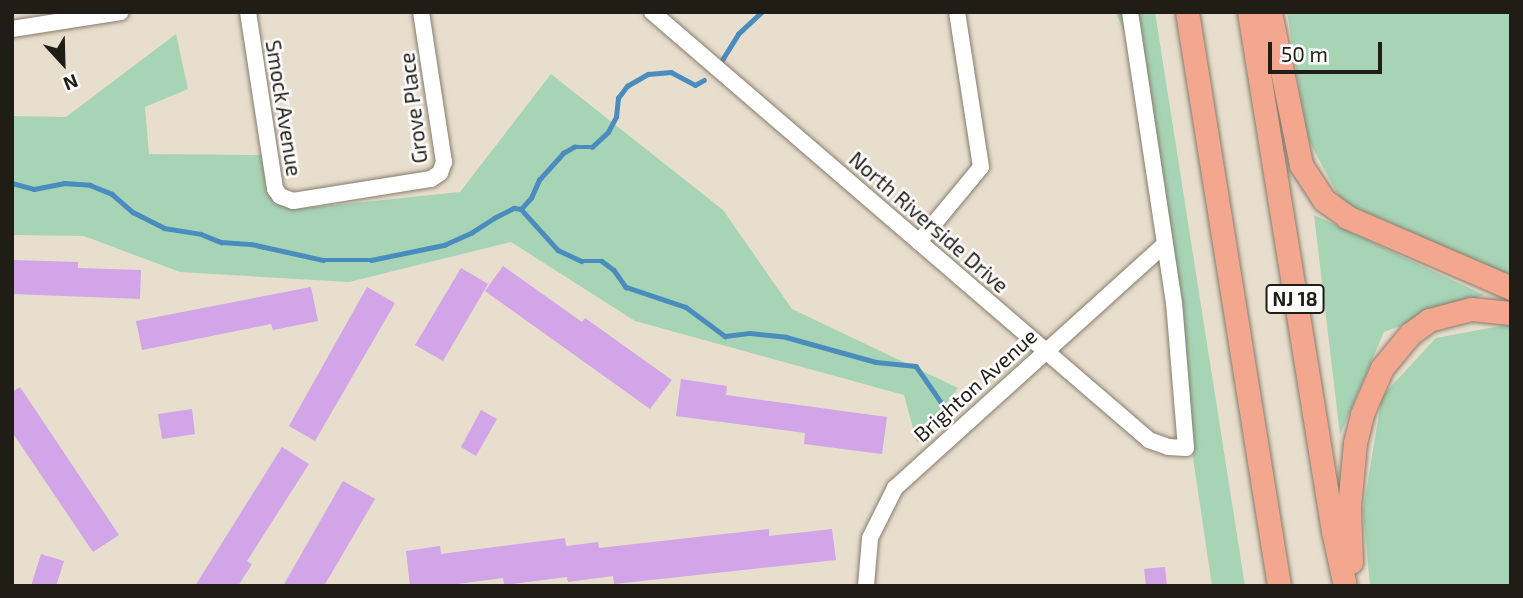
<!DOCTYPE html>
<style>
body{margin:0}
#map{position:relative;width:1523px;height:598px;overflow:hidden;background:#e8decd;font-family:"Exo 2",sans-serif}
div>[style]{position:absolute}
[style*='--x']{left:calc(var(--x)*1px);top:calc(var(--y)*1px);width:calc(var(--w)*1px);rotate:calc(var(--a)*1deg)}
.green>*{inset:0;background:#a7d4b5}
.stream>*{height:4.5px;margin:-2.25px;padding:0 2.25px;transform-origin:2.25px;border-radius:2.25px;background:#4b8cbf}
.building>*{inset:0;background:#d1a5e7}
.roads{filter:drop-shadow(0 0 2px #857c6d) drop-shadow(0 0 2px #857c6d)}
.minor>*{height:16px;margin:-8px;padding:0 8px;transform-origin:8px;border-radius:8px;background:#fff}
.highway>*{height:23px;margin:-11.5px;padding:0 11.5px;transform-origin:11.5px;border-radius:11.5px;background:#f3a78f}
span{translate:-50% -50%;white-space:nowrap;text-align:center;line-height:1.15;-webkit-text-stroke:5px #fff;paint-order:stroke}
.shield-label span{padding:2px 5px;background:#fff;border:2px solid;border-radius:5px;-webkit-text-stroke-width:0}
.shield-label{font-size:19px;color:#201c16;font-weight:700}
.street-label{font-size:21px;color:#201c16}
.frame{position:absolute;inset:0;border:14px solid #201c16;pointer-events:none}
.north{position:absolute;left:28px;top:28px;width:70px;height:70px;-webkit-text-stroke:5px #fff;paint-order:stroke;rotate:158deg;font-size:19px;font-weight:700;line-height:28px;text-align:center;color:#201c16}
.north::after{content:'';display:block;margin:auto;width:24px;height:32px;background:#201c16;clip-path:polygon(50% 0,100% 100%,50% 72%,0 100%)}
.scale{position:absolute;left:1268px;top:42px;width:114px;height:32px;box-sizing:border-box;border:4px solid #201c16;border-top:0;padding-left:9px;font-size:21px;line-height:24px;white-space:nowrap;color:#201c16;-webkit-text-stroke:5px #fff;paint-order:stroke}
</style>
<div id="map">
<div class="green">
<i style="clip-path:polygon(1115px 12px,1155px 12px,1245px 586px,1212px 586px,1132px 46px)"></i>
<i style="clip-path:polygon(1287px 12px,1511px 12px,1511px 277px,1341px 201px,1307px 137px)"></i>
<i style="clip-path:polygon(176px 34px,188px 89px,145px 107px,149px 154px,263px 155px,296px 209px,460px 192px,551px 74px,723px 210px,792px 309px,958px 388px,917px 443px,904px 395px,635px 321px,511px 242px,349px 282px,180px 272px,84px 236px,12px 235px,12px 116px,66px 117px)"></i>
<i style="clip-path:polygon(1314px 215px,1484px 295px,1384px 332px,1340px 435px)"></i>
<i style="clip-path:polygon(1511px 324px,1511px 586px,1370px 586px,1363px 510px,1382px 396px,1436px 338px)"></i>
</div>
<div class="stream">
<i style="--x:722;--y:60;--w:31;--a:-58"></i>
<i style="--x:738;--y:34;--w:33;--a:-43"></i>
<i style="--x:12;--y:183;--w:23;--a:15"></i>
<i style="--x:34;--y:189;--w:31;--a:-11"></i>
<i style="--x:64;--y:183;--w:26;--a:4"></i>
<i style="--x:90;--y:185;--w:24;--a:22"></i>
<i style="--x:112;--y:194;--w:28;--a:41"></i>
<i style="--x:133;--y:212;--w:35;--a:27"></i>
<i style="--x:164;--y:228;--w:37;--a:9"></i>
<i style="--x:201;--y:234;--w:22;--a:22"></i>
<i style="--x:221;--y:242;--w:30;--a:4"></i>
<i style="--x:251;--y:244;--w:74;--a:12.5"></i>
<i style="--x:323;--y:260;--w:48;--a:0"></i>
<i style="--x:371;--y:260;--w:75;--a:-11.6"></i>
<i style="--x:444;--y:245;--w:30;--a:-24"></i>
<i style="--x:471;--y:233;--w:27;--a:-33"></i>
<i style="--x:494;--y:218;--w:22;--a:-27"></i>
<i style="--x:514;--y:208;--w:7;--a:8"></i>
<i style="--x:521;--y:209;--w:15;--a:-48"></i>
<i style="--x:531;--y:198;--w:20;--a:-66"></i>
<i style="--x:539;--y:180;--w:36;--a:-48"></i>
<i style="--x:563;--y:153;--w:13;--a:-29"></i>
<i style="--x:574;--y:147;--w:18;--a:0"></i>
<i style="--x:592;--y:147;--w:22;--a:-43"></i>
<i style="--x:608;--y:132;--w:17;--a:-62"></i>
<i style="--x:616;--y:117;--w:19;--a:-84"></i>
<i style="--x:618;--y:98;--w:15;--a:-53"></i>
<i style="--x:627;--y:86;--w:24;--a:-30"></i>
<i style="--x:648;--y:74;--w:23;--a:-5"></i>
<i style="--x:671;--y:72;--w:27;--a:28"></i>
<i style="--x:695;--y:85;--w:10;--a:-29"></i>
<i style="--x:521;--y:209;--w:55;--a:47.9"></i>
<i style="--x:558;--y:250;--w:26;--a:25"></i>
<i style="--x:582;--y:261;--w:20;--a:0"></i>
<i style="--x:602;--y:261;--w:15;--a:37"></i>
<i style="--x:614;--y:270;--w:21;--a:55"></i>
<i style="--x:626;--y:287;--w:63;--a:18.4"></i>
<i style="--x:686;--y:307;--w:49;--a:36.6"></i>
<i style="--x:725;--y:336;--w:25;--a:-7"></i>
<i style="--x:750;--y:333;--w:36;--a:6"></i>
<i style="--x:786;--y:337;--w:93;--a:15.5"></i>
<i style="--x:876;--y:362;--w:40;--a:5.7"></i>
<i style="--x:916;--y:366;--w:47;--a:55.3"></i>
</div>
<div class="building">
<i style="clip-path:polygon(12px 260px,78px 262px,78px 268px,141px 270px,140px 299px,12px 294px)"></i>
<i style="clip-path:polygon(503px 266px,582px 322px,585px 318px,672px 380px,650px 409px,485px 291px)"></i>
<i style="clip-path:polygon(461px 268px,488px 284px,443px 361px,415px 345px)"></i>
<i style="clip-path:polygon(311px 287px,318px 321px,273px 330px,271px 324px,142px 350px,136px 321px)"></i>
<i style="clip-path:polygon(367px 287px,395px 303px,315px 441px,289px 426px)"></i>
<i style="clip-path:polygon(681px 379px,727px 386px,726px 395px,887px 417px,882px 454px,804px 444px,805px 433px,676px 416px)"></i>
<i style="clip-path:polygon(20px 387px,119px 535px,93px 552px,12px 432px,12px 392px)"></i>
<i style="clip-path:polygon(192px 409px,195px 434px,162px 439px,158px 414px)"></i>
<i style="clip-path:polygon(481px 410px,497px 419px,476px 456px,461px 447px)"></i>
<i style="clip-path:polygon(282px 447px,309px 464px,247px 561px,252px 564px,238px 586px,195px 586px)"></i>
<i style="clip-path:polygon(343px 481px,375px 499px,324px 586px,283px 586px)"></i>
<i style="clip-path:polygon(769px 529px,769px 536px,832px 529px,836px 560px,614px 584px,613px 576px,568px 582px,567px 577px,504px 585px,503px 578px,442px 586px,410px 586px,406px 551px,440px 546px,441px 554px,565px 538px,566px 546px,598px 542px,599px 548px)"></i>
<i style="clip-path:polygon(41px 554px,64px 561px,56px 586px,31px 586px)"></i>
<i style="clip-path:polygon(1165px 567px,1167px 586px,1146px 586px,1144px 569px)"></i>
</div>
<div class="roads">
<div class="minor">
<i style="--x:248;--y:12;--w:179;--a:81.3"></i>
<i style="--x:275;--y:189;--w:9;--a:54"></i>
<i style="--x:280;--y:196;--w:14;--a:21"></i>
<i style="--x:293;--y:201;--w:140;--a:-9.1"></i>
<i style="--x:431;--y:179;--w:11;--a:-34"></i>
<i style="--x:440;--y:173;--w:12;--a:-70"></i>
<i style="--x:444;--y:162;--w:152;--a:-98.7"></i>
<i style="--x:652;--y:12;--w:656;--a:40.73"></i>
<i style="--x:1149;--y:440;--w:20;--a:20"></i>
<i style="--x:1168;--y:447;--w:18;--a:3"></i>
<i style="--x:1186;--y:448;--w:145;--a:-94.7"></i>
<i style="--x:1174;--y:303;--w:294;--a:-98.6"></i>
<i style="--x:12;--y:29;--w:110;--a:-8.9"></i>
<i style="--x:919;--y:242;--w:97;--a:-50.4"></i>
<i style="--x:981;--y:167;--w:157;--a:-98.8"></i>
<i style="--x:866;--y:586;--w:48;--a:-85.2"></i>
<i style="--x:870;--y:538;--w:56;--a:-63.4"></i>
<i style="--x:895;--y:488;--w:361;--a:-42.1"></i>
</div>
<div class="highway">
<i style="--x:1187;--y:12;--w:581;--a:80.89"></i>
<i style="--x:1249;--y:12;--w:526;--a:80.81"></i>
<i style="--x:1333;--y:531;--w:56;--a:77.7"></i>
<i style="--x:1270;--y:12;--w:156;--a:78.5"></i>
<i style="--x:1301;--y:165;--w:42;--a:56.7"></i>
<i style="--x:1324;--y:200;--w:29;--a:36"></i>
<i style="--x:1347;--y:217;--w:179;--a:23.4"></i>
<i style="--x:1351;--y:562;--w:55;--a:-92.1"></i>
<i style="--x:1349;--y:507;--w:64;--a:-84.6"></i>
<i style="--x:1355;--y:443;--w:30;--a:-76"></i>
<i style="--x:1362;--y:414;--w:50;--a:-66.5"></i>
<i style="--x:1382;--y:368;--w:44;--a:-50.5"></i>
<i style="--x:1410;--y:334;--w:24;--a:-36"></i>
<i style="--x:1429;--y:320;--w:43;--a:-14.7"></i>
<i style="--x:1471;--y:309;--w:40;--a:5.7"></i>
</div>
</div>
<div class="shield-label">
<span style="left:1295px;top:299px">NJ 18</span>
</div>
<div class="street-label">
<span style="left:284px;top:108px;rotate:81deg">Smock Avenue</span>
<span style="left:413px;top:108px;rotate:-97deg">Grove Place</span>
<span style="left:929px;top:222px;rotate:41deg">North Riverside Drive</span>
<span style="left:975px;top:385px;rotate:-42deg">Brighton Avenue</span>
</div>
<div class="frame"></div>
<div class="north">N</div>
<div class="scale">50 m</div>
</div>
